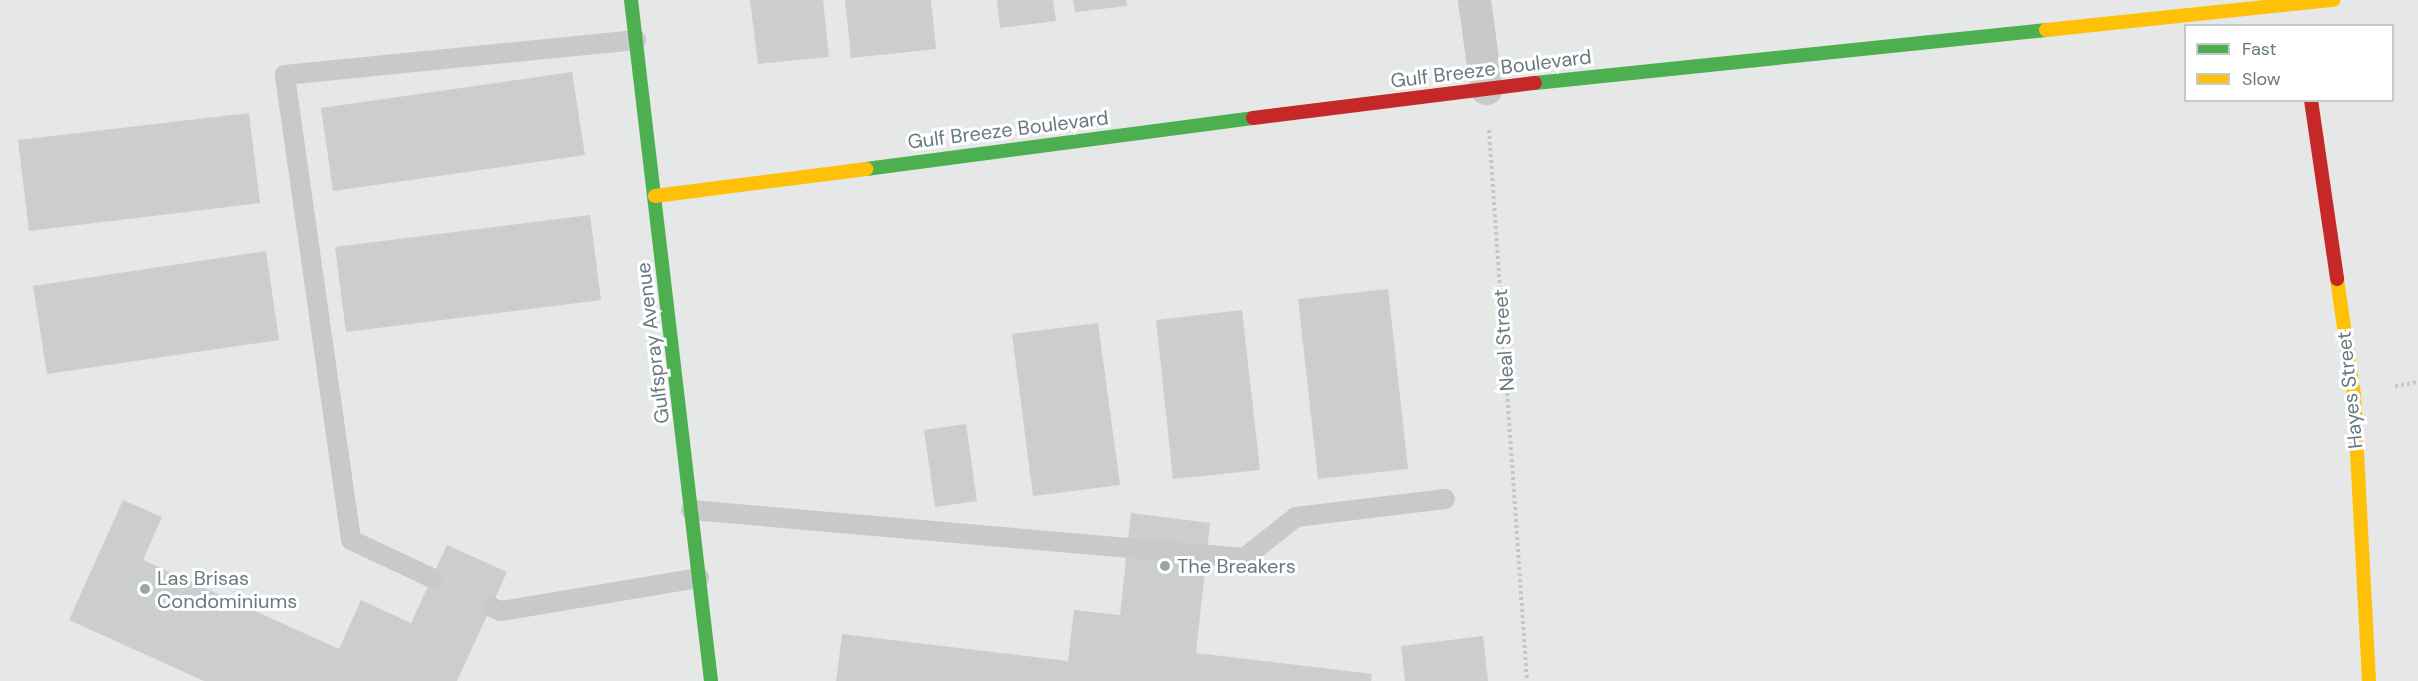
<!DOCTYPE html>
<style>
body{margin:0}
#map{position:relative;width:2418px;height:681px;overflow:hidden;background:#f6f6f5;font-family:"DM Sans",sans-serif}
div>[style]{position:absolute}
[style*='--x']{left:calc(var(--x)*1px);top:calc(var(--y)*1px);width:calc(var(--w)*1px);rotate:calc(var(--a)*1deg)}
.built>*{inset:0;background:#e6e7e7}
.building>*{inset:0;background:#cccece}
.path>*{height:4px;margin-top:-2px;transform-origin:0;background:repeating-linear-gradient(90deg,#c6c7c8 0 3px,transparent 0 6px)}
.lane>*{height:20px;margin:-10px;padding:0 10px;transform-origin:10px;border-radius:10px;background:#c8caca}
.street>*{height:33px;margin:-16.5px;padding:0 16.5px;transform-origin:16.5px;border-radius:16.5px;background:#c8caca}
.fast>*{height:14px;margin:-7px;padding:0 7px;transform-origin:7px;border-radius:7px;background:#4caf50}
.slow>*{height:14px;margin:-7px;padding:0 7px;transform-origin:7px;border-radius:7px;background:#ffc107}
.jam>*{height:14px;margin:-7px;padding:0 7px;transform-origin:7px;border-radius:7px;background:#c62828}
.dots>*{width:16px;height:16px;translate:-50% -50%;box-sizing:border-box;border:3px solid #fff;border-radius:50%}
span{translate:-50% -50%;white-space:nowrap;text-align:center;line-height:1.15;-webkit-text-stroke:6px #fff;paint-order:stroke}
.street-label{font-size:20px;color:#687982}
.poi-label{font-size:20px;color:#687982}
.left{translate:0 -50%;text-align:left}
.legend{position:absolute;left:2184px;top:24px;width:210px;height:78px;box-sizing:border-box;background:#fff;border:2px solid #c3c9cd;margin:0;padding:8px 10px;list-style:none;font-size:18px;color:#687982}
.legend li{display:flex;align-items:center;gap:12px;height:30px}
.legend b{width:30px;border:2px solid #c3c9cd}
</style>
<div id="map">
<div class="built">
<i style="clip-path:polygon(evenodd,0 0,2418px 0,2418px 681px,0 681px,0 0,2186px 26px,2392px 26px,2392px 100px,2186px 100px,2186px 26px)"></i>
</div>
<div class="building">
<i style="clip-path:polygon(750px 0,823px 0,829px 57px,758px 64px)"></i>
<i style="clip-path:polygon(845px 0,931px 0,936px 49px,851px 58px)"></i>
<i style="clip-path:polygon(997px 0,1053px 0,1056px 21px,1000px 28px)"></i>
<i style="clip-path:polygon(1073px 0,1126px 0,1127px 6px,1075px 12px)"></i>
<i style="clip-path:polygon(572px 72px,585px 155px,333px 191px,321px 108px)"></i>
<i style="clip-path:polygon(249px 113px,260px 203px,29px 231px,18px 140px)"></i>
<i style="clip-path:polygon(590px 215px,601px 300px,346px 332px,335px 247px)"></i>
<i style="clip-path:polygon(266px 251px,279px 340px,47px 374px,33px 286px)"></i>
<i style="clip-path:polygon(1388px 289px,1408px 469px,1318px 479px,1298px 299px)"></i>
<i style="clip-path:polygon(1242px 310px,1260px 470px,1173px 479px,1156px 320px)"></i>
<i style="clip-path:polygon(1098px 323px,1120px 485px,1033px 496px,1012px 334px)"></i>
<i style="clip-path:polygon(966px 424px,977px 501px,935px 507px,924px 430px)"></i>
<i style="clip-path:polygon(123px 500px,162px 517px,143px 560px,339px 649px,361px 600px,411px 623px,447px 545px,507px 572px,457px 681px,204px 681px,69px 620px)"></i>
<i style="clip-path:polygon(1131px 513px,1210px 523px,1196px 653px,1372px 674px,1371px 681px,836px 681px,842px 634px,1068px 661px,1074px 610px,1120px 615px)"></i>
<i style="clip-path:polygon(1483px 636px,1488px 681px,1405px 681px,1401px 646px)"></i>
</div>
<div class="path">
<i style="--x:1489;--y:130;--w:552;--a:86.05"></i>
<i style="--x:2395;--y:386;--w:23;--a:-10"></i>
</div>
<div class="lane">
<i style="--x:691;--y:510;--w:555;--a:4.96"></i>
<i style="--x:1244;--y:558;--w:66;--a:-38.3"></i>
<i style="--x:1296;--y:517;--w:150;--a:-6.9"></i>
<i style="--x:432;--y:578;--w:89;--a:-154.9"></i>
<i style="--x:351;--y:540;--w:470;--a:-98.1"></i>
<i style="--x:285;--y:75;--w:353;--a:-5.7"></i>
<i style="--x:491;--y:607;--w:11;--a:22"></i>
<i style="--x:501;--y:611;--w:201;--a:-9.5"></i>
</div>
<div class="street">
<i style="--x:1474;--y:0;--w:89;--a:82.2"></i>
</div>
<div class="fast">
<i style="--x:631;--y:0;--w:686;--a:83.3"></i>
<i style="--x:1535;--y:83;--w:514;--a:-5.92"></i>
<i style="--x:866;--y:169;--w:390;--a:-7.5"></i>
</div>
<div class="slow">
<i style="--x:2046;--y:30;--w:289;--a:-6"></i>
<i style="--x:655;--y:196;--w:213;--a:-7.3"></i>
<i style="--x:2337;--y:279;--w:117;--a:81.7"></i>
<i style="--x:2354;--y:395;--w:286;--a:87"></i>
</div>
<div class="jam">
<i style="--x:2311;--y:100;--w:181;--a:81.7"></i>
<i style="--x:1253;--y:118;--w:284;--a:-7.1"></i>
</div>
<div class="dots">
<i style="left:1165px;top:566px;background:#9aa5aa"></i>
<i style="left:145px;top:589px;background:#9aa5aa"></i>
</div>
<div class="street-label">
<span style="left:1491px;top:69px;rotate:-7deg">Gulf Breeze Boulevard</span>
<span style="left:1008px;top:130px;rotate:-7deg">Gulf Breeze Boulevard</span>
<span style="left:1504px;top:340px;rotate:-94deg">Neal Street</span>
<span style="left:653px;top:343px;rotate:-97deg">Gulfspray Avenue</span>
<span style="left:2350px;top:390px;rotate:-96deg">Hayes Street</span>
</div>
<div class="poi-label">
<span class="left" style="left:1177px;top:566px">The Breakers</span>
<span class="left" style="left:157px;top:590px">Las Brisas<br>Condominiums</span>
</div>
<ul class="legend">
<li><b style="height:8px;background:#4caf50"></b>Fast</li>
<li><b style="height:8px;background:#ffc107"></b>Slow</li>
</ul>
</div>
